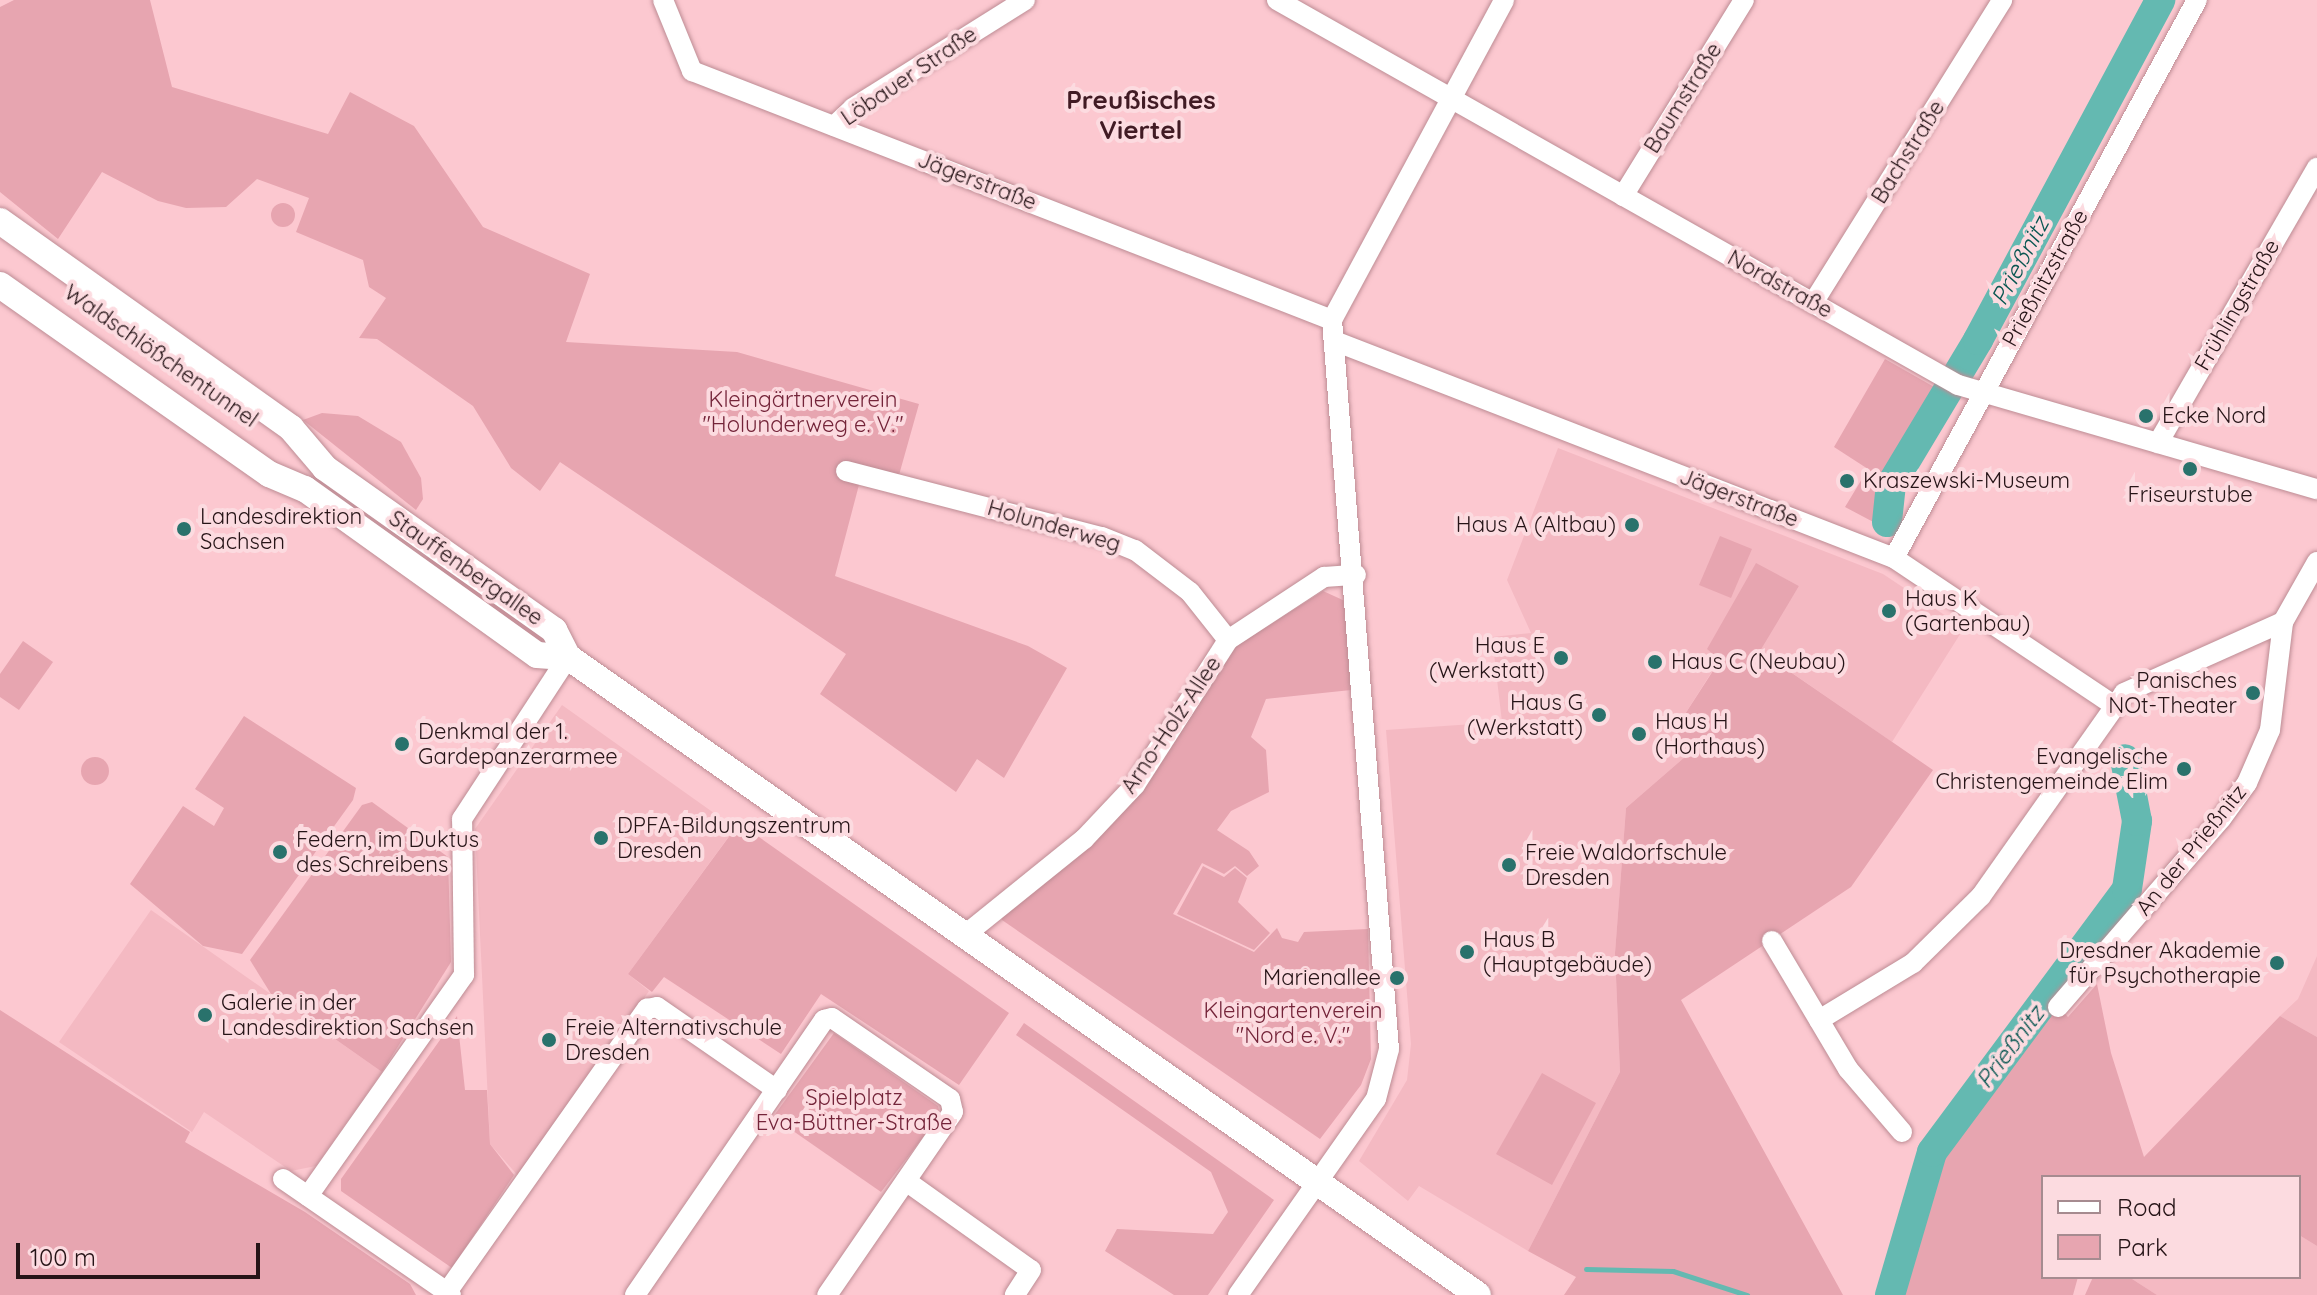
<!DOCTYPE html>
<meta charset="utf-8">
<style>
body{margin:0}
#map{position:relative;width:2317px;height:1295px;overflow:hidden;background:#fcc8d0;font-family:Quicksand,sans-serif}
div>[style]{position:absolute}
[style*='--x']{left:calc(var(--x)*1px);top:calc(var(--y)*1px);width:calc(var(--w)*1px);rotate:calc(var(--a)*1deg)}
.built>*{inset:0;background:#f4b9c2}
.green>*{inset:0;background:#e7a5b0}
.round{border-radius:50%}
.stream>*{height:5px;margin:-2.5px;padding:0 2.5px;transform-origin:2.5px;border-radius:2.5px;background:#64b9b1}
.river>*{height:30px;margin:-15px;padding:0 15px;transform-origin:15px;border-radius:15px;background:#64b9b1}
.roads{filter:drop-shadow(0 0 2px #bd8c94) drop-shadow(0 0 2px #bd8c94)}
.minor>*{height:20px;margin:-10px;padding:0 10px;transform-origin:10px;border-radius:10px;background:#fff}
.major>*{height:26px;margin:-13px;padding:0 13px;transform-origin:13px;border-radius:13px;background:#fff}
.dots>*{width:22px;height:22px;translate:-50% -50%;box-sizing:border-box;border:4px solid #fcdbe0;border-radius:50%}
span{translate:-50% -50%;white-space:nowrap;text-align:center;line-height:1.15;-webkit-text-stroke:8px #fcdbe0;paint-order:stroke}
.street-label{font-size:22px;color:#261417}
.park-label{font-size:22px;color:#742439}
.poi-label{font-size:22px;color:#261417}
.left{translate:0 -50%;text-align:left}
.right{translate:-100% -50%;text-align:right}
.water-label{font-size:24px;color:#085651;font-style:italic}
.quarter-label{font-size:26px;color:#411b24;font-weight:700}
.legend{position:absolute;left:2041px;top:1175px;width:260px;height:104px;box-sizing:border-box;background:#fcdbe0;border:2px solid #a68b90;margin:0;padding:10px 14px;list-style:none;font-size:24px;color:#261417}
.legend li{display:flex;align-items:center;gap:16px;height:40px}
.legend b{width:40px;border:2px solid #a68b90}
.scale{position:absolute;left:16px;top:1243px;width:244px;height:36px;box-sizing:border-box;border:4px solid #261417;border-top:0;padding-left:10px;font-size:24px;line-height:28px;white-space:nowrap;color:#261417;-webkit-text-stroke:6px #fcdbe0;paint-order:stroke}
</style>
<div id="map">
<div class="built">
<i style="clip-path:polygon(1558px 448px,1883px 574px,1964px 628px,1892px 742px,1759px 650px,1799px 586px,1756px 564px,1720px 659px,1676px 728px,1686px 756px,1626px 808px,1615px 953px,1620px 1072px,1528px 1251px,1419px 1186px,1408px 1201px,1359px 1161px,1407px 1080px,1411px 1044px,1386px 730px,1502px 722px,1492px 637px,1531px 633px,1507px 580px)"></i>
<i style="clip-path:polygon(562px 705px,735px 828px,628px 974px,649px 991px,520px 1178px,490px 1144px,475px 829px)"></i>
<i style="clip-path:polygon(151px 910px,382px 1072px,316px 1166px,291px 1171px,204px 1112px,192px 1132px,59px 1042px)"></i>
<i style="clip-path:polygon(2317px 956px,2317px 1037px,2280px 1016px,2298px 999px)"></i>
<i style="clip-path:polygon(2299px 1235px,2317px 1246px,2317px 1295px,2157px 1295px,2129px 1277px,2299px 1277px)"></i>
</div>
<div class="green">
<i style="clip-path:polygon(14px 0,150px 0,172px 87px,328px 134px,350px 92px,414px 126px,483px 227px,590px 274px,566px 342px,737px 352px,919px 404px,899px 475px,860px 481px,835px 576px,1028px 646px,1067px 668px,1004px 778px,977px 759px,956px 792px,820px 694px,846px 654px,560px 462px,540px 491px,511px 468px,473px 406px,377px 339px,359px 338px,386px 298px,369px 287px,363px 260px,296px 232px,309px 198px,257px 179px,226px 207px,186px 208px,158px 201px,102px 172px,58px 239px,0 192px,0 7px)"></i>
<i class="round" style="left:271px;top:203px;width:24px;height:24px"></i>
<i style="clip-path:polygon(1885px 359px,1936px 388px,1883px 483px,1879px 525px,1845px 507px,1868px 469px,1834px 447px)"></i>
<i style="clip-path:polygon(322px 413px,358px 416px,401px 442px,421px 478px,423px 499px,416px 510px,303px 420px)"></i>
<i style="clip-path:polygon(1720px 536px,1752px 549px,1731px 598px,1699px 585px)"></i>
<i style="clip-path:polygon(430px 553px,546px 635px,540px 643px,425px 561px)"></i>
<i style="clip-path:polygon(1756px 563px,1799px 586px,1760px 651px,1933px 770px,1851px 887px,1681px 1000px,1843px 1295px,1564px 1295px,1576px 1277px,1528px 1251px,1620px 1072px,1615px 953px,1626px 808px,1686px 756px,1676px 728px,1720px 660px,1707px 649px)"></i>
<i style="clip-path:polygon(1323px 591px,1345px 601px,1351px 690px,1266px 699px,1251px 737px,1266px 750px,1269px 792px,1231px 811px,1217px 830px,1249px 851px,1259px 866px,1247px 876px,1235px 866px,1224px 874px,1202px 863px,1173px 914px,1254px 952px,1277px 928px,1282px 938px,1298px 942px,1304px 932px,1368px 929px,1371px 1059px,1361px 1085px,1320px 1139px,1002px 920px,1001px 914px,1053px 870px,1235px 647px)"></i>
<i style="clip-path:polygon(23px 641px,53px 662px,19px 710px,0 697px,0 674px)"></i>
<i style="clip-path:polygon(244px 716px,356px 788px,353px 800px,242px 954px,203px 946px,130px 884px,183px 806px,214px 826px,224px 808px,195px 789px)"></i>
<i class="round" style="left:81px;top:757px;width:28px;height:28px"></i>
<i style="clip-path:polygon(372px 802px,448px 857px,451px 962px,382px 1072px,271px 994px,250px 960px,362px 805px)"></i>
<i style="clip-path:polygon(739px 823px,1009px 1013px,959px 1085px,821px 994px,781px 1054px,664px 977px,652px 992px,628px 974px)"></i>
<i style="clip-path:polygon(1203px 866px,1224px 877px,1235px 868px,1247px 878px,1238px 902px,1270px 933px,1254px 950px,1177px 914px)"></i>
<i style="clip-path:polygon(2097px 984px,2111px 1053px,2144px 1157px,2280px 1016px,2317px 1037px,2317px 1246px,2299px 1235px,2299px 1177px,2043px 1177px,2043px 1277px,2078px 1277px,2073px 1295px,1882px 1295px,1927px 1141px,2041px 989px,2068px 1017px)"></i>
<i style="clip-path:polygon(0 1010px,190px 1132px,185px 1142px,305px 1212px,410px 1284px,416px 1295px,0 1295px)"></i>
<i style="clip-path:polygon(457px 1016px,465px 1090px,487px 1090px,490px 1144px,514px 1175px,452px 1268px,341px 1191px,341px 1179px)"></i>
<i style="clip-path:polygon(1024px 1023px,1274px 1200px,1208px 1295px,1174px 1295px,1105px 1251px,1117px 1229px,1213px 1234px,1228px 1212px,1211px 1172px,1016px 1035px)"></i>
<i style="clip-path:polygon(834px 1033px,938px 1106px,940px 1115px,881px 1192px,773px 1117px)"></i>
<i style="clip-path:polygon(1542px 1073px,1596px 1103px,1552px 1185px,1496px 1154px)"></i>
<i style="clip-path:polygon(2093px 1277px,2129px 1277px,2157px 1295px,2085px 1295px)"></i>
</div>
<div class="stream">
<i style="--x:1586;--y:1269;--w:87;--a:1.3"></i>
<i style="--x:1673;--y:1271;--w:78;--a:18"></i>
</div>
<div class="river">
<i style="--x:1887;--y:522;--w:37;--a:-84"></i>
<i style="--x:1891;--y:485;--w:169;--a:-59"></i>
<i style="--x:1978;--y:340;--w:386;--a:-61.8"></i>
<i style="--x:1890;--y:1295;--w:149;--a:-73.6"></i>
<i style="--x:1932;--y:1152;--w:327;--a:-53.4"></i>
<i style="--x:2127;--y:889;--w:69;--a:-81.6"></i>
<i style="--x:2137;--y:821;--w:63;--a:-101"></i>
</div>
<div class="roads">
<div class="minor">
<i style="--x:663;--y:0;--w:77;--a:67.8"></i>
<i style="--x:692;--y:71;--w:687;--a:21.26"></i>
<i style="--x:1277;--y:0;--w:782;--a:29.48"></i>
<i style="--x:1958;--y:385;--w:374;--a:16.2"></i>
<i style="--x:834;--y:126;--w:26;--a:-43"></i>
<i style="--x:853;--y:108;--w:203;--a:-32.1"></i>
<i style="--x:1623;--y:196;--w:230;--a:-58.3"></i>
<i style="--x:1813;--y:303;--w:357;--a:-58"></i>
<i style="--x:1337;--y:342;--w:597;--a:21.2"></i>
<i style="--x:1894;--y:558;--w:265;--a:33.8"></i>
<i style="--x:2158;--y:443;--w:318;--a:-60"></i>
<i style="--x:846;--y:471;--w:264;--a:14.5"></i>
<i style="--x:1102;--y:537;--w:35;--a:22"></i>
<i style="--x:1135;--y:550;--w:69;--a:37.4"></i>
<i style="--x:1190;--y:592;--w:61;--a:51.6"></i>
<i style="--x:1894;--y:558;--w:635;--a:-61.5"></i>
<i style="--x:965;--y:935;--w:153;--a:-38.9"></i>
<i style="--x:1084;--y:839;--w:74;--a:-46.6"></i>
<i style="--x:1135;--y:785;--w:172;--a:-57.3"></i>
<i style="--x:1228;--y:640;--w:115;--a:-33.3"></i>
<i style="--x:1324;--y:577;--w:32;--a:-4"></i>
<i style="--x:1772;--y:941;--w:149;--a:59.3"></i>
<i style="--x:1848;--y:1069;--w:83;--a:49.4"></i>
<i style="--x:2058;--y:1007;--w:249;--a:-49.1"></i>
<i style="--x:2221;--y:819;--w:44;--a:-54.2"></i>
<i style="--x:2247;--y:783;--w:58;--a:-66.5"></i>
<i style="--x:2270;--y:730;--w:109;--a:-83.1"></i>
<i style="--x:2283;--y:622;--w:69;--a:-60.5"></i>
<i style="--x:1819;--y:1020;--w:110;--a:-31.2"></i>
<i style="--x:1913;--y:963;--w:95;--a:-44.6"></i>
<i style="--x:1981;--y:896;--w:248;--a:-54.8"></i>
<i style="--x:2124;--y:693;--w:174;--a:-24.1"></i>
<i style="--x:283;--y:1179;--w:204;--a:34.6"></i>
<i style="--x:906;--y:1181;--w:153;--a:35.5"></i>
<i style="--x:1031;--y:1270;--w:30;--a:123"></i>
<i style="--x:308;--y:1196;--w:271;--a:-54.8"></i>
<i style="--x:464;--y:975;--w:156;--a:-90.7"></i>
<i style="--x:462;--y:819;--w:194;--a:-56.8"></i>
<i style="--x:447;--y:1292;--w:347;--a:-54.8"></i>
<i style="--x:647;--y:1009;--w:10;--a:-11"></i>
<i style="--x:657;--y:1007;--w:146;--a:34.7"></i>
<i style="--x:635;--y:1295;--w:334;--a:-55.5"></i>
<i style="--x:824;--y:1020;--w:8;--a:-14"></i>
<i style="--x:832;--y:1018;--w:143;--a:34.5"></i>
<i style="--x:950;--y:1099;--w:13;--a:77"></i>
<i style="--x:953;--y:1112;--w:222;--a:124.5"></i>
<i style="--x:1238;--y:1295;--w:240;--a:-54.9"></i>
<i style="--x:1376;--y:1099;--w:52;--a:-75.4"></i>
<i style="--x:1389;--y:1049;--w:731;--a:-94.47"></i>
<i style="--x:1332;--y:320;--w:363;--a:-61.7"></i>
</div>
<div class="major">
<i style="--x:0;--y:221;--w:357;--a:35.4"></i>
<i style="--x:291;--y:428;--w:52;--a:49.6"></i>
<i style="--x:325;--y:468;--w:281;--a:35.3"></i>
<i style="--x:554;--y:630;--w:30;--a:63"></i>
<i style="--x:568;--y:657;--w:1111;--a:35.03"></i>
<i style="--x:0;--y:285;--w:329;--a:35.1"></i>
<i style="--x:269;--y:474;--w:39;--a:23"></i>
<i style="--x:305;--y:489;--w:285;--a:35.6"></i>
<i style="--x:537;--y:655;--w:31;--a:4"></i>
</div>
</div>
<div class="dots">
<i style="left:2146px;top:416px;background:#29726c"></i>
<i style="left:2190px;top:469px;background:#29726c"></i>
<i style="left:1847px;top:481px;background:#29726c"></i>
<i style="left:1632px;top:525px;background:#29726c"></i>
<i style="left:184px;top:529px;background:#29726c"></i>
<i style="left:1889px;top:611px;background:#29726c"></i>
<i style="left:1561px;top:658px;background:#29726c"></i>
<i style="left:1655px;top:662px;background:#29726c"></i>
<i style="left:2253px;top:693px;background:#29726c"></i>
<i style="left:1599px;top:715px;background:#29726c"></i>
<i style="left:1639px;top:734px;background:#29726c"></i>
<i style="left:402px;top:744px;background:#29726c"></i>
<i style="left:2184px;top:769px;background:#29726c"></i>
<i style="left:601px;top:838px;background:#29726c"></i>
<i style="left:280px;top:852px;background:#29726c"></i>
<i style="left:1509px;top:865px;background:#29726c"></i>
<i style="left:1467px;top:952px;background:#29726c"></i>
<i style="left:2277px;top:963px;background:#29726c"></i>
<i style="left:1397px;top:978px;background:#29726c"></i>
<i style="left:205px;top:1015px;background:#29726c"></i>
<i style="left:549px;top:1040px;background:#29726c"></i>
</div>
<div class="street-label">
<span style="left:909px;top:76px;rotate:-34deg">Löbauer Straße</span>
<span style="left:1683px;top:98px;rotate:-58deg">Baumstraße</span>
<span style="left:1908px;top:152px;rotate:-58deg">Bachstraße</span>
<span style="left:977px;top:181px;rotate:21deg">Jägerstraße</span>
<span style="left:2045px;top:278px;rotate:-61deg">Prießnitzstraße</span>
<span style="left:1780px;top:284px;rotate:29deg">Nordstraße</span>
<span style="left:2237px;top:305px;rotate:-60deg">Frühlingstraße</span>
<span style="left:161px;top:356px;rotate:35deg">Waldschlößchentunnel</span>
<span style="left:1739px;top:498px;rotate:21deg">Jägerstraße</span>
<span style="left:1054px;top:526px;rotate:16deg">Holunderweg</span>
<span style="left:466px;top:568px;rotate:35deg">Stauffenbergallee</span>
<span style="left:1171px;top:725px;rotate:-56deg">Arno-Holz-Allee</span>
<span style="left:2191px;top:850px;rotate:-51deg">An der Prießnitz</span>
</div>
<div class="park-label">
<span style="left:803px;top:412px">Kleingärtnerverein<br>"Holunderweg e. V."</span>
<span style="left:1293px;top:1023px">Kleingartenverein<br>"Nord e. V."</span>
<span style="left:854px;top:1110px">Spielplatz<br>Eva-Büttner-Straße</span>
</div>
<div class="poi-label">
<span class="left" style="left:2162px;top:416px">Ecke Nord</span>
<span class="left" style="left:1863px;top:481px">Kraszewski-Museum</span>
<span style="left:2190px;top:495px">Friseurstube</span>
<span class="left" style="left:200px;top:529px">Landesdirektion<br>Sachsen</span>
<span class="right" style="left:1616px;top:525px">Haus A (Altbau)</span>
<span class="left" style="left:1905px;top:611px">Haus K<br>(Gartenbau)</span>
<span class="right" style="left:1545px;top:658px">Haus E<br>(Werkstatt)</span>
<span class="left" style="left:1671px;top:662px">Haus C (Neubau)</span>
<span class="right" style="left:2237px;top:693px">Panisches<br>NOt-Theater</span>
<span class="right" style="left:1583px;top:715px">Haus G<br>(Werkstatt)</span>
<span class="left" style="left:1655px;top:734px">Haus H<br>(Horthaus)</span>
<span class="left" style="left:418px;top:744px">Denkmal der 1.<br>Gardepanzerarmee</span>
<span class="right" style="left:2168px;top:769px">Evangelische<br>Christengemeinde Elim</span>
<span class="left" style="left:617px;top:838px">DPFA-Bildungszentrum<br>Dresden</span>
<span class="left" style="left:296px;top:852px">Federn, im Duktus<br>des Schreibens</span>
<span class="left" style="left:1525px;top:865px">Freie Waldorfschule<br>Dresden</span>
<span class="left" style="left:1483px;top:952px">Haus B<br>(Hauptgebäude)</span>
<span class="right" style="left:2261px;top:963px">Dresdner Akademie<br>für Psychotherapie</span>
<span class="right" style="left:1381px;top:978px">Marienallee</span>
<span class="left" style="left:221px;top:1015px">Galerie in der<br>Landesdirektion Sachsen</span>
<span class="left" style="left:565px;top:1040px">Freie Alternativschule<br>Dresden</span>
</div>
<div class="water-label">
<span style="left:2020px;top:261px;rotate:-62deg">Prießnitz</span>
<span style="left:2010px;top:1047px;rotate:-53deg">Prießnitz</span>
</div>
<div class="quarter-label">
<span style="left:1141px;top:115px">Preußisches<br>Viertel</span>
</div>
<ul class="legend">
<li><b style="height:10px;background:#fff"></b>Road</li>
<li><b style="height:22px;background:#e7a5b0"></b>Park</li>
</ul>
<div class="scale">100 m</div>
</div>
